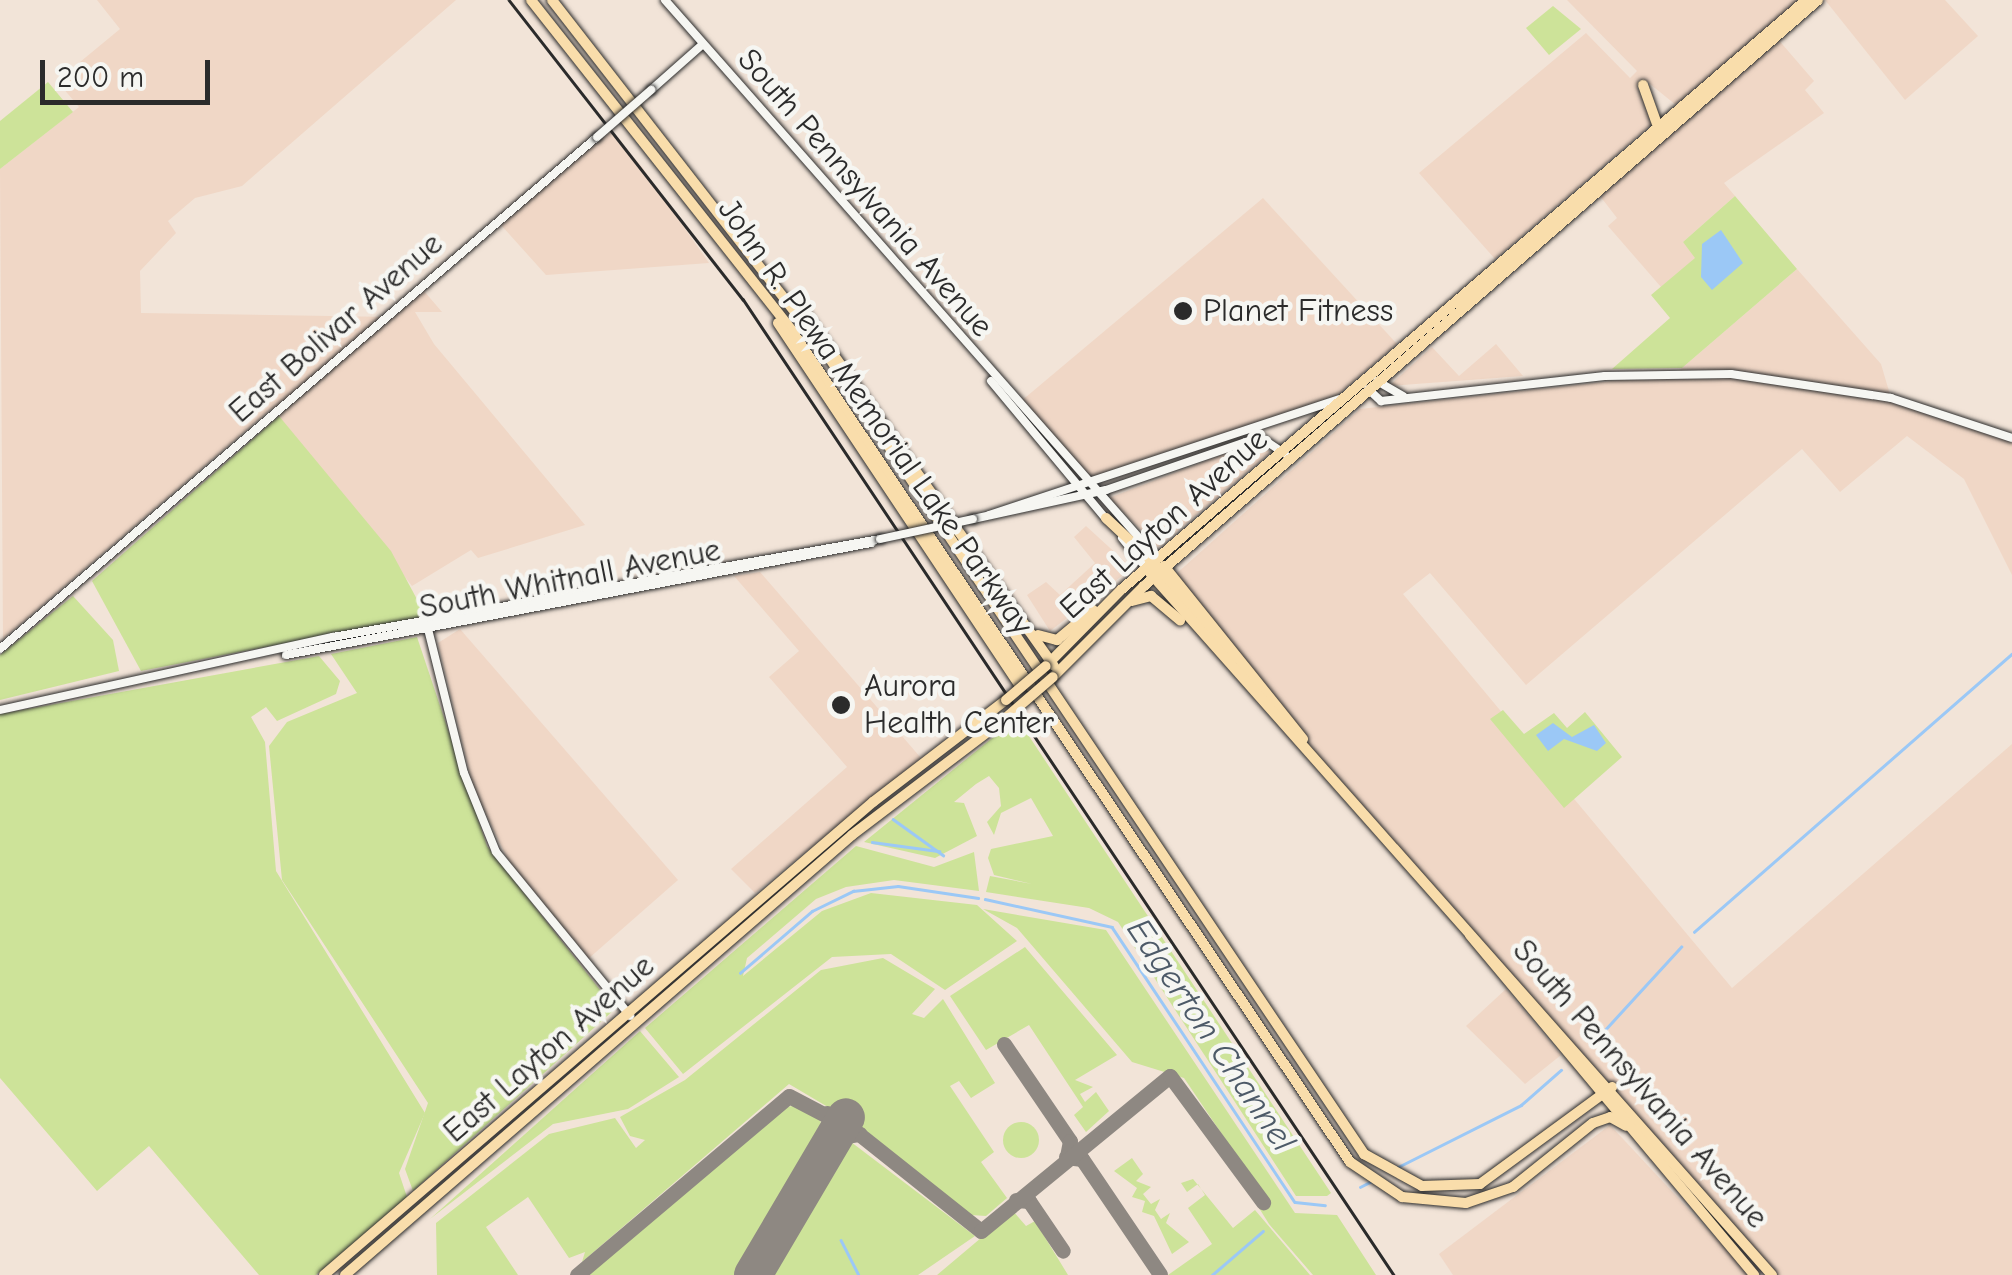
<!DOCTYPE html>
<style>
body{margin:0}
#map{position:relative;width:2012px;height:1275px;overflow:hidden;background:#f2e4d8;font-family:"Comic Neue",sans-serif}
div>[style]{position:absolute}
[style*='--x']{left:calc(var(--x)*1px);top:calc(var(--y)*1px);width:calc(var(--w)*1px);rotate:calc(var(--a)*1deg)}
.built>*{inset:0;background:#f0d7c6}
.green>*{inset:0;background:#cde399}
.round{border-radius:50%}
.water>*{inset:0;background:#9bc8f6}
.stream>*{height:2.5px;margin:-1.25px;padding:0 1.25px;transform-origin:1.25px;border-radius:1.25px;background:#9bc8f6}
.taxiway>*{height:15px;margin:-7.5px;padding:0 7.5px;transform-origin:7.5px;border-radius:7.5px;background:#8e8882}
.runway>*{height:38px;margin:-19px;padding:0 19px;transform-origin:19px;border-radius:19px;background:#8e8882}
.roads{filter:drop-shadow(0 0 2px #2b2b2b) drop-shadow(0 0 2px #2b2b2b)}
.minor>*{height:8px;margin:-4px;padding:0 4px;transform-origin:4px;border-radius:4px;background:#f6f6f2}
.major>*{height:10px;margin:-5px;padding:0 5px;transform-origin:5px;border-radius:5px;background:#f9ddab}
.rail>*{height:2.5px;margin:-1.25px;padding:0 1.25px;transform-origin:1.25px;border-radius:1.25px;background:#2b2b2b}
.bridges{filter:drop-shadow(0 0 2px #2b2b2b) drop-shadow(0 0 2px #2b2b2b)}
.minor-bridge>*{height:8px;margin:-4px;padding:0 4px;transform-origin:4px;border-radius:4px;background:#f6f6f2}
.major-bridge>*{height:10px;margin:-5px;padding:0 5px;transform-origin:5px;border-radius:5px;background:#f9ddab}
.dots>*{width:28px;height:28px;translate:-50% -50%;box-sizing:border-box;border:5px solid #f6f6f2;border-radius:50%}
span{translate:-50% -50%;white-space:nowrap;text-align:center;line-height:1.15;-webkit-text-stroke:9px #f6f6f2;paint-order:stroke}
.street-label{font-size:32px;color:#2b2b2b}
.poi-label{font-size:32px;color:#2b2b2b}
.left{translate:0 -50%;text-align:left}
.water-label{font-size:35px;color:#4d5a68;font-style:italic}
.scale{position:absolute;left:40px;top:60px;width:170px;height:45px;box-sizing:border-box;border:5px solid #2b2b2b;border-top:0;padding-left:12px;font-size:30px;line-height:35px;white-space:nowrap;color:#2b2b2b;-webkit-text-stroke:8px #f6f6f2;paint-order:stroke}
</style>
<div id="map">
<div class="built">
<i style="clip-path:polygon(97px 0,456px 0,242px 186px,195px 198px,168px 221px,176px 233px,140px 271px,141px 313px,393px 317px,424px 291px,442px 312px,415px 312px,434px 344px,585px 525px,478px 558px,471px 550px,412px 586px,272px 408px,3px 639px,0 169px,79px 107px,57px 81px,120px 29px)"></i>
<i style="clip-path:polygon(1567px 0,1801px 0,1676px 105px,1645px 80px,1637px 87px,1653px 123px,1495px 259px,1419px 173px,1586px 33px,1630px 78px,1637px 71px)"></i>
<i style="clip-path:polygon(1825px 0,1945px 0,1978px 36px,1905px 100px)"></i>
<i style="clip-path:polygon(1777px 38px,1814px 81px,1805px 90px,1824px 113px,1724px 183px,1735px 196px,1683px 242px,1696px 258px,1661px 287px,1608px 226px,1617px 218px,1600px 196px)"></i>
<i style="clip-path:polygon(611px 130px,642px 167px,709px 263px,546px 275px,501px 225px)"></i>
<i style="clip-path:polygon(1263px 198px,1397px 344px,1335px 397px,1091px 478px,1020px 402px)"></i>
<i style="clip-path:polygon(1797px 269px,1881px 364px,1891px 398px,2012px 438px,2012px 575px,1964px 479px,1907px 436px,1840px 492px,1802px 449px,1526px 685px,1430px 573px,1403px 594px,1732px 988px,2012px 744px,2012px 1275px,1772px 1275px,1303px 740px,1176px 574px,1360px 409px,1675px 374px)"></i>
<i style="clip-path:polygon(1496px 344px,1523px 376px,1389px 386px,1432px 347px,1459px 376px)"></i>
<i style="clip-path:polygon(1255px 442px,1271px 452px,1158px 547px,1109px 498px)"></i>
<i style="clip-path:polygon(1086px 526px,1132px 568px,1050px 631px,1027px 595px,1046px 582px,1060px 595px,1095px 563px,1074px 537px)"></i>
<i style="clip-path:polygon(760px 572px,921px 758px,755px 893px,731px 869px,847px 767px,769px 677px,799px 651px,734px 576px)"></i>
<i style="clip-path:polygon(460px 629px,678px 880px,588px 959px,509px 862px,473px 787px,438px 643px)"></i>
<i style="clip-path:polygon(1506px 989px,1561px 1055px,1525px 1084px,1466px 1026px)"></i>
<i style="clip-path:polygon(1610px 1125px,1750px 1275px,1453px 1275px,1439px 1254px)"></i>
</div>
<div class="green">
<i style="clip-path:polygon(1553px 6px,1581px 29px,1549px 55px,1526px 28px)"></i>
<i style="clip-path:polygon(48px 82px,73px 112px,0 169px,0 121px)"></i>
<i style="clip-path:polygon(1735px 196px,1797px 269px,1682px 368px,1612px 369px,1670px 318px,1651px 295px,1695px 258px,1683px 242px)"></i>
<i style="clip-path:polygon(279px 416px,391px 551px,426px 616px,141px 671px,92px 581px)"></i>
<i style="clip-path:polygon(73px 596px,113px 640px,119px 671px,0 700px,0 655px)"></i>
<i style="clip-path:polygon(417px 637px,487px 846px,615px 1009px,413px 1191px,405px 1169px,428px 1103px,282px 880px,269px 746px,287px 722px,357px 693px,331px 654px)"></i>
<i style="clip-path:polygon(319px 656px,340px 681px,336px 694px,277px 721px,266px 707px,251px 717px,265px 742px,276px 871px,425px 1113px,399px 1173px,407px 1197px,316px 1275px,259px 1275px,149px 1146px,97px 1191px,0 1078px,0 714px)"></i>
<i style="clip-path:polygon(1503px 710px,1524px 734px,1554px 713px,1567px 728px,1585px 712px,1622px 757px,1564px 808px,1490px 719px)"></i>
<i style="clip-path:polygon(1017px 718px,1331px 1193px,1327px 1196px,1296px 1196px,1118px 922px,1089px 908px,986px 892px,990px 876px,1032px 884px,994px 875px,988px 858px,991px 849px,1053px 836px,1031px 798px,1001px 813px,994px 835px,987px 822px,1001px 806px,999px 788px,989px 776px,976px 784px,954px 802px,964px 803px,977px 836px,935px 858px,864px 842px)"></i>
<i style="clip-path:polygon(856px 846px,934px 867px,974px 852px,979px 891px,894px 880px,846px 887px,816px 899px,747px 958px,743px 976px,822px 911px,871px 893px,977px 905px,1017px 941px,945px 990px,891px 954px,832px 957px,683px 1074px,645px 1028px)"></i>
<i style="clip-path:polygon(983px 909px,1106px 930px,1295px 1213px,1337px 1215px,1376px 1275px,1313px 1275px,1269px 1224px,1259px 1208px,1267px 1201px,1184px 1078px,1132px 1062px,1017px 928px)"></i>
<i style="clip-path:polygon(1025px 947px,1117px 1055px,1075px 1080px,1093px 1087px,1080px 1094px,1085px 1102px,1096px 1092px,1109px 1111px,1086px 1132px,1074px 1115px,1083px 1107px,1029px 1025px,986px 1050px,950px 996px)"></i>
<i style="clip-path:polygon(883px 958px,935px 989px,912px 1014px,924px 1018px,943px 999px,995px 1083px,971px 1098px,959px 1081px,950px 1086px,994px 1152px,981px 1162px,1007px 1198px,986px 1216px,971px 1215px,860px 1126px,789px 1084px,582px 1262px,585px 1252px,569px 1258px,528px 1197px,486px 1227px,518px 1275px,437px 1275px,436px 1223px,549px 1134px,615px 1118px,636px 1148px,645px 1140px,630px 1136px,620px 1117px,685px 1080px,821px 970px)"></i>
<i style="clip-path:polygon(640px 1031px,679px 1077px,628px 1109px,553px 1124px,430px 1219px)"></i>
<i style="clip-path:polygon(799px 1105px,820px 1118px,822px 1132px,738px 1275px,588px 1275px,780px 1108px)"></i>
<i class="round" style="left:1003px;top:1122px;width:36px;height:36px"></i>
<i style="clip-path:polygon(851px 1142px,975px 1236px,918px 1275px,768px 1275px)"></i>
<i style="clip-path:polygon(1132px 1158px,1143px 1174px,1136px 1181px,1151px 1187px,1143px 1194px,1151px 1204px,1160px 1199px,1155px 1210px,1161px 1219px,1170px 1213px,1166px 1223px,1189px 1242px,1172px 1254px,1154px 1216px,1142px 1212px,1145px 1201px,1132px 1197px,1137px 1188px,1114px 1171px)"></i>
<i style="clip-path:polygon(1193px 1179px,1233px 1228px,1255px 1210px,1310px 1275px,1168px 1275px,1212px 1244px,1188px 1208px,1205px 1195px,1198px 1184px,1187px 1192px,1181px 1183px)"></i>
<i style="clip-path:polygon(1013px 1211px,1026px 1226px,1035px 1221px,1068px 1275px,937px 1275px)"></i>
</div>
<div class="water">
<i style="clip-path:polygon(1721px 230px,1743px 263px,1712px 290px,1701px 277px,1702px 244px)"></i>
<i style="clip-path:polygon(1553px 723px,1572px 737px,1594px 725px,1606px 743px,1597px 751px,1564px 739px,1548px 751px,1536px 735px)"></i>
</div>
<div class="stream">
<i style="--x:893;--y:819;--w:62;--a:35.8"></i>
<i style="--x:872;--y:842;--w:68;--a:7.7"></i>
<i style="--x:985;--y:899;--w:130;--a:12.4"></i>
<i style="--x:1112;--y:927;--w:330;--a:56.4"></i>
<i style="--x:1295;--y:1202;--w:30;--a:6"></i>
<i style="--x:1694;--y:932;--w:422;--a:-41.2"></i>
<i style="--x:740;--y:973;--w:95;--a:-40.7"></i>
<i style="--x:812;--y:911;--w:46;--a:-26"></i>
<i style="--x:853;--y:891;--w:45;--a:-6.3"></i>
<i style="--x:898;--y:886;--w:81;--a:8.5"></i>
<i style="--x:1592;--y:1044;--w:132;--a:-47.5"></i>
<i style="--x:1396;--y:1168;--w:140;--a:-26.7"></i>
<i style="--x:1521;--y:1105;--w:53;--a:-41.2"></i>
<i style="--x:1360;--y:1187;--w:13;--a:-27"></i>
<i style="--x:841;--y:1240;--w:39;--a:63"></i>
<i style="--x:1212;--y:1275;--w:67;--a:-40.8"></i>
</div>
<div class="taxiway">
<i style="--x:1004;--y:1044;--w:117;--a:55.8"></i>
<i style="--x:1070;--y:1141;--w:15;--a:101"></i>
<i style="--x:827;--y:1113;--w:26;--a:74"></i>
<i style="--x:834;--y:1138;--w:26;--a:-9"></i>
<i style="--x:1066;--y:1157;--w:16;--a:7"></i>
<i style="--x:1082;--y:1159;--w:139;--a:55.9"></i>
<i style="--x:1016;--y:1200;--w:13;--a:4"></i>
<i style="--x:1029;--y:1201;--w:60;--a:55.8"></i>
<i style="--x:577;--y:1275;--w:277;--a:-40.2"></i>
<i style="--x:789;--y:1096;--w:73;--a:27.6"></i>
<i style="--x:854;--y:1130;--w:162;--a:38.5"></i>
<i style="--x:981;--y:1231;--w:244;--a:-39.4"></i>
<i style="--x:1170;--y:1076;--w:157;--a:53.6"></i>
</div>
<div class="runway">
<i style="--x:753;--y:1275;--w:183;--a:-59.5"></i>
</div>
<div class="roads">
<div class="minor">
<i style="--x:665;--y:0;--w:744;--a:48.6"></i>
<i style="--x:651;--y:90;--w:69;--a:-41.5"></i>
<i style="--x:991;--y:381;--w:181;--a:50.2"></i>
<i style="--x:1377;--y:381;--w:30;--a:30"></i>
<i style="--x:1368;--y:389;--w:18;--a:43"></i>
<i style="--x:1381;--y:401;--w:225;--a:-6.4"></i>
<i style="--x:1605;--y:376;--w:126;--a:-0.9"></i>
<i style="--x:1731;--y:374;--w:162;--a:8.5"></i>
<i style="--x:1891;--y:398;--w:127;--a:18.3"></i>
<i style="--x:989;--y:515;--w:369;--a:-18.3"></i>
<i style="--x:973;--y:519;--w:136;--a:-12.3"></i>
<i style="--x:1106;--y:490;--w:163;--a:-19"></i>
<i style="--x:1260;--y:437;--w:30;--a:34"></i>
<i style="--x:1122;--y:538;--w:38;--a:51"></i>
<i style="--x:428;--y:629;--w:148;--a:76"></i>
<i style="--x:464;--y:773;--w:85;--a:67.9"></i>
<i style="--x:496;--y:852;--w:212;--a:50.7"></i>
<i style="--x:0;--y:649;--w:786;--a:-40.62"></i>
<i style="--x:286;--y:655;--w:596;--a:-10.84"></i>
<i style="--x:0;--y:710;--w:341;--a:-12.4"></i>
<i style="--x:333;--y:637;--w:556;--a:-10.16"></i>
</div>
<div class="major">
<i style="--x:531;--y:0;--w:422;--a:51.7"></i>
<i style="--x:792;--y:331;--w:1001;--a:56.12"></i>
<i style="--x:1350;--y:1162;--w:63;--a:33.9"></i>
<i style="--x:1402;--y:1197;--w:64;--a:5.4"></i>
<i style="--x:1466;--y:1203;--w:50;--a:-18.8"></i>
<i style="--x:1513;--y:1187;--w:102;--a:-38.7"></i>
<i style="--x:1593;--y:1123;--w:18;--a:-19"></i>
<i style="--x:1610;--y:1117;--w:18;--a:29"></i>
<i style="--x:552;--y:0;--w:443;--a:52.1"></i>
<i style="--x:824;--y:350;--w:969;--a:56.11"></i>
<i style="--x:1364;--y:1154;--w:66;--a:28.9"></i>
<i style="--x:1422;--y:1186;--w:58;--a:-2"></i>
<i style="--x:1480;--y:1184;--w:164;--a:-36.3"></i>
<i style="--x:1643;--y:85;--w:45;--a:70.3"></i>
<i style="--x:799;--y:306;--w:441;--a:54.7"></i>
<i style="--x:778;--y:323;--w:438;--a:56.3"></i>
<i style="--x:1106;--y:518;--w:69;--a:43.2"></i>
<i style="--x:1164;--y:566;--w:222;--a:51.2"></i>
<i style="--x:1156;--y:571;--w:118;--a:47.8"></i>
<i style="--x:1150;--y:573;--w:938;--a:48.46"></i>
<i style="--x:1132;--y:601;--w:20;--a:-15"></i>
<i style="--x:1151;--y:596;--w:38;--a:40"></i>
<i style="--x:1038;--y:635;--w:20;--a:15"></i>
<i style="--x:1057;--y:640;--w:47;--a:-39.8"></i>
<i style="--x:1046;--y:666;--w:108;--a:-45.4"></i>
<i style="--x:1122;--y:589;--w:903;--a:-40.73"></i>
<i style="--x:1053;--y:677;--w:129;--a:-45"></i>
<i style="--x:1144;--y:586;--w:893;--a:-41"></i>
<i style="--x:1470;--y:935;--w:443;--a:50.1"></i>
<i style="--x:324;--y:1275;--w:725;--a:-40.75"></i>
<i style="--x:873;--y:802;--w:168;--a:-37.5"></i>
<i style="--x:345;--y:1275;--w:671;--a:-40.95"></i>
<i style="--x:852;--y:835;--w:188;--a:-37.2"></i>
</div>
</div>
<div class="rail">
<i style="--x:509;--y:0;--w:380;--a:52"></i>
<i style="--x:743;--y:299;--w:1173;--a:56.3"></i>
</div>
<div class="bridges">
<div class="minor-bridge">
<i style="--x:597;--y:137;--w:72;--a:-41"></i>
<i style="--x:880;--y:539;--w:95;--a:-12.1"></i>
</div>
<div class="major-bridge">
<i style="--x:1006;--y:700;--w:52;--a:-40.4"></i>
<i style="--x:1002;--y:721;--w:67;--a:-40.8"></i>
</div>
</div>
<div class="dots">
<i style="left:1183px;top:311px;background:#2b2b2b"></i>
<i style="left:841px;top:705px;background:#2b2b2b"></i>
</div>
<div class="street-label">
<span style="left:865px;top:193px;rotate:49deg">South Pennsylvania Avenue</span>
<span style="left:336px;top:328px;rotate:-41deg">East Bolivar Avenue</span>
<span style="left:875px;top:417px;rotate:55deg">John R. Plewa Memorial Lake Parkway</span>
<span style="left:1164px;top:524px;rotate:-42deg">East Layton Avenue</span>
<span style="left:570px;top:579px;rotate:-11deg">South Whitnall Avenue</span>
<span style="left:549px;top:1049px;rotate:-41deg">East Layton Avenue</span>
<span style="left:1640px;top:1084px;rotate:49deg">South Pennsylvania Avenue</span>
</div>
<div class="poi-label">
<span class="left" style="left:1203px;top:311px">Planet Fitness</span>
<span class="left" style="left:864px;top:705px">Aurora<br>Health Center</span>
</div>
<div class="water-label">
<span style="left:1211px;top:1035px;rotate:56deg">Edgerton Channel</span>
</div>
<div class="scale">200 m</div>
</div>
